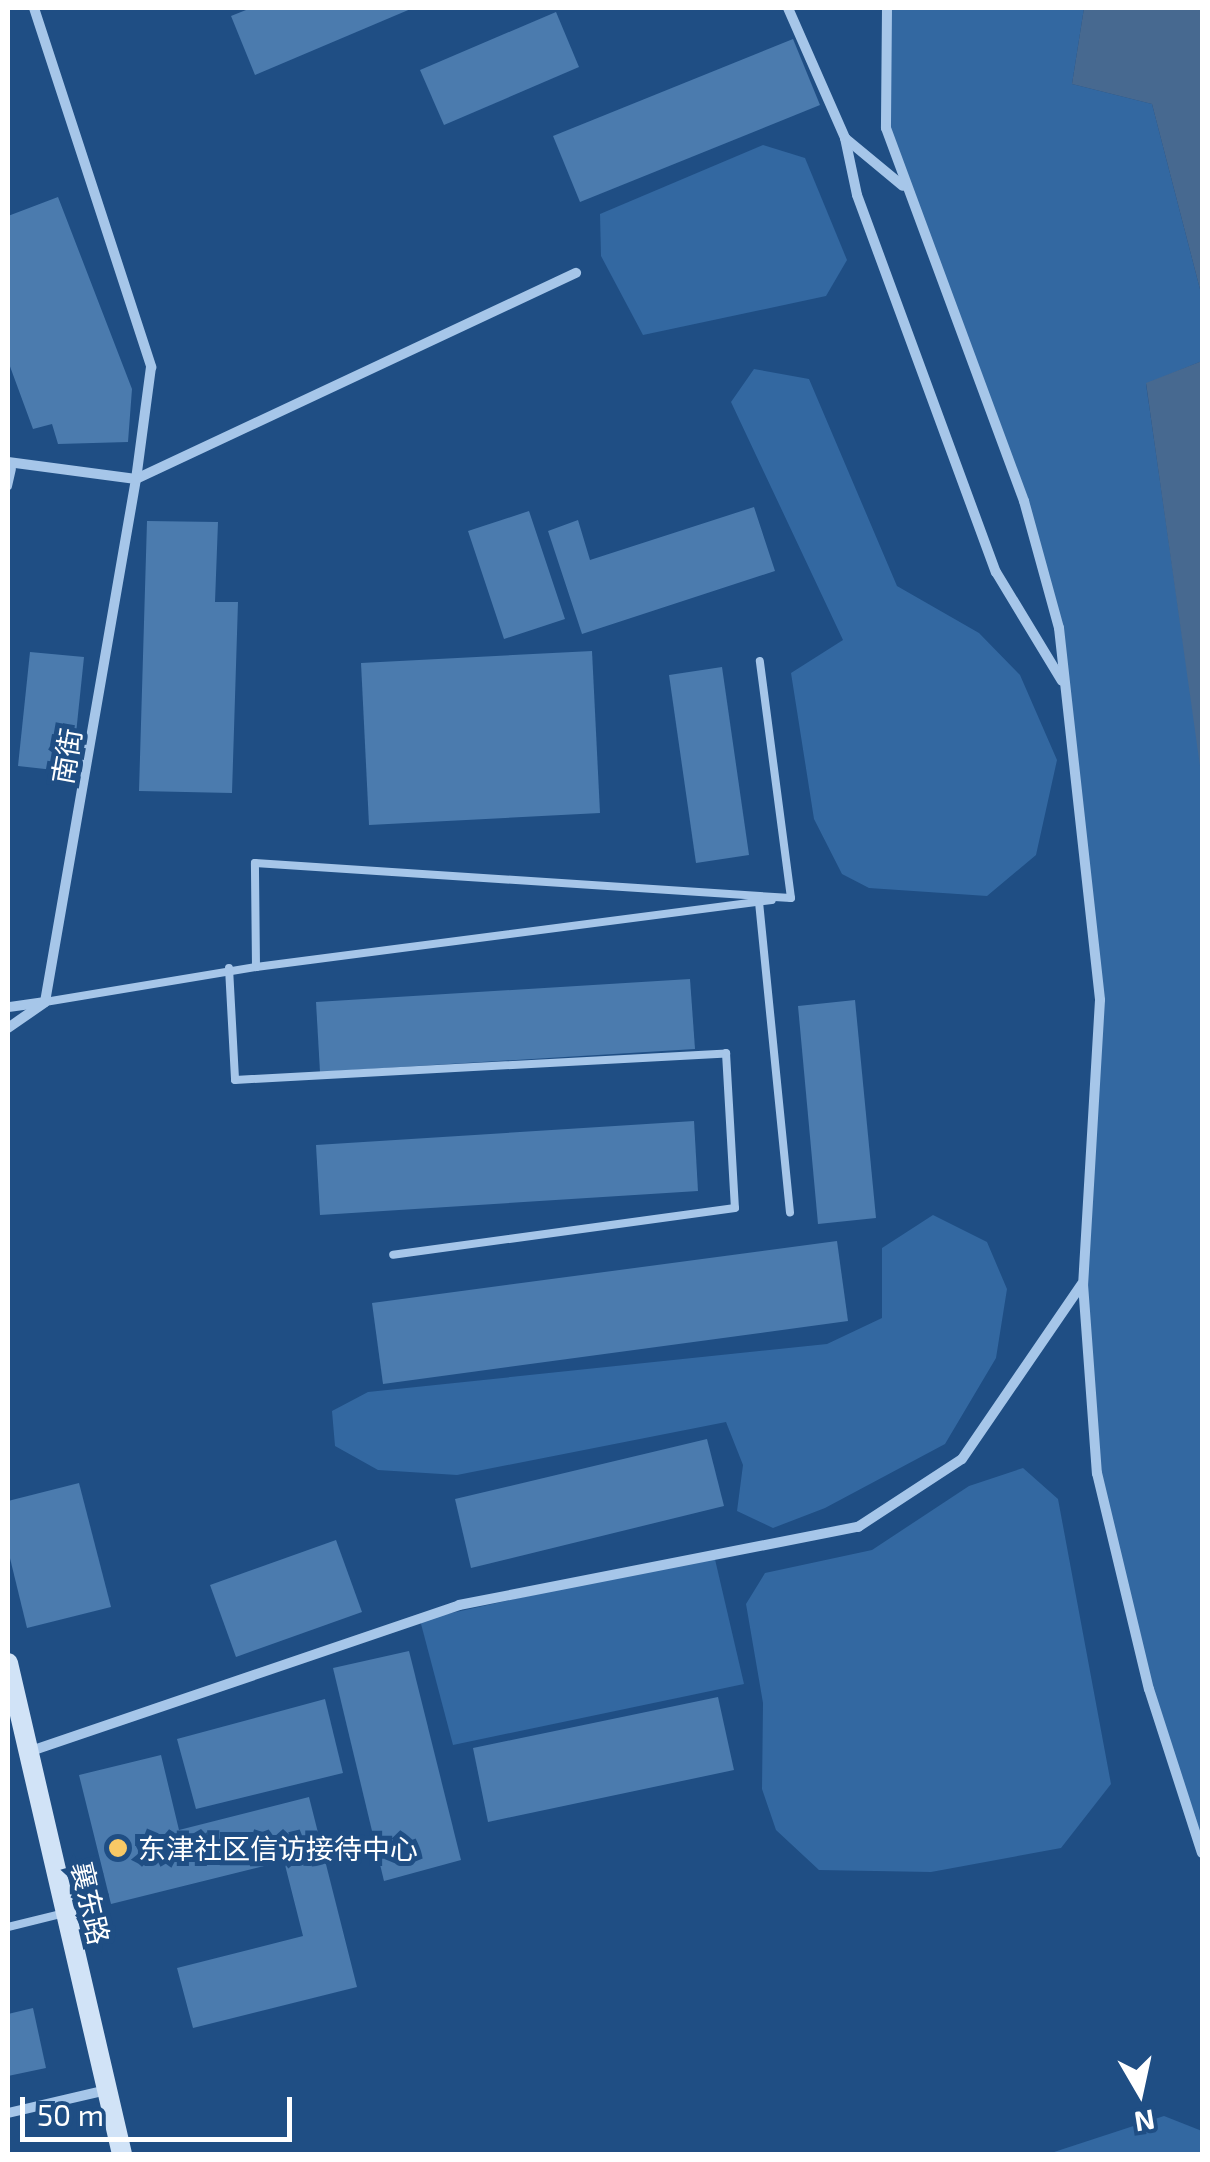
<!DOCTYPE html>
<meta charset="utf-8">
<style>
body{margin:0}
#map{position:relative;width:1210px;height:2162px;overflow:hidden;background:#1f4e84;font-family:"Exo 2","Noto Sans SC",sans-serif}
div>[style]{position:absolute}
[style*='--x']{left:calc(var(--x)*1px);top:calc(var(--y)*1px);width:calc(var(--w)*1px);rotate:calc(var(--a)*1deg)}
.green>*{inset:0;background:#3368a1}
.water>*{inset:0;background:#476990}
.building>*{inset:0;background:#4b7bae}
.lane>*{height:8px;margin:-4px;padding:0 4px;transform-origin:4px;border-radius:4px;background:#a6c6e9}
.street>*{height:10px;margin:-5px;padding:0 5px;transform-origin:5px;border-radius:5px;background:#a6c6e9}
.secondary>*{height:20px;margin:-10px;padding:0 10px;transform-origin:10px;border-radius:10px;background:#d1e3f7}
.dots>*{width:28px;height:28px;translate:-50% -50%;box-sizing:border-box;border:5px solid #1f4e84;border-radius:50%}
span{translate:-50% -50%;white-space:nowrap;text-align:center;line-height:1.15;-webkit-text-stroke:10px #1f4e84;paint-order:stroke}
.street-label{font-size:28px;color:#fff}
.poi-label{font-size:28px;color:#fff}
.left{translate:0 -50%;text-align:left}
.frame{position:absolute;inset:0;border:10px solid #fff;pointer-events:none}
.north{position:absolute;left:1090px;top:2042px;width:100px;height:100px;-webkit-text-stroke:8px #1f4e84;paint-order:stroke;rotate:171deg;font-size:28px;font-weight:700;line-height:40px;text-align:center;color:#fff}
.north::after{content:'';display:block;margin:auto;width:35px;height:45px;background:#fff;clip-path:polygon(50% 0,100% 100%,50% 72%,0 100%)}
.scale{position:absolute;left:20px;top:2097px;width:272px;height:45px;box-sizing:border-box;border:5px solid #fff;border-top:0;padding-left:12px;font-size:30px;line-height:35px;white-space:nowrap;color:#fff;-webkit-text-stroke:8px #1f4e84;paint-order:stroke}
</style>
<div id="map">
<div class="green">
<i style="clip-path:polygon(887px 8px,1084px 8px,1072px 84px,1152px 104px,1202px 297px,1202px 361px,1146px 384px,1202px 773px,1202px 1853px,1149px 1689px,1097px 1473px,1083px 1284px,1100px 1000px,1059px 628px,1024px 501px,886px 128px)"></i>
<i style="clip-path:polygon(763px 145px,805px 158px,847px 260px,826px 296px,643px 335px,601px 256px,600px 214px)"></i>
<i style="clip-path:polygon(754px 369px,809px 379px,897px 586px,979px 633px,1020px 675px,1057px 760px,1036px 855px,987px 896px,869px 888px,842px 874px,814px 819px,791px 673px,843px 640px,731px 402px)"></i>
<i style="clip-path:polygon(933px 1215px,987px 1242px,1007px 1289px,996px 1358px,945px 1444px,825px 1508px,773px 1528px,737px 1511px,743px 1465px,726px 1422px,457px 1475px,378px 1470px,335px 1446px,332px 1411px,368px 1392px,827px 1344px,882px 1318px,882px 1248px)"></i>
<i style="clip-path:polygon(1023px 1468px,1058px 1499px,1111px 1784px,1061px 1848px,931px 1872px,819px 1870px,776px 1830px,762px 1789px,763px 1703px,746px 1604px,765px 1573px,872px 1550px,969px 1486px)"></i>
<i style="clip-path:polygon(714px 1555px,744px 1684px,453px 1745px,420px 1620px)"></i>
<i style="clip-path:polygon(1164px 2116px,1202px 2131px,1202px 2154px,1048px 2154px)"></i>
</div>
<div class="water">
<i style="clip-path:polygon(1084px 8px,1202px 8px,1202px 297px,1152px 104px,1072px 84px)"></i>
<i style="clip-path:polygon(1202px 361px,1202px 773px,1201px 773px,1146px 383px)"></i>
</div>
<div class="building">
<i style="clip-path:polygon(251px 8px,413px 8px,255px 75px,231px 16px)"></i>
<i style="clip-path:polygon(556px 12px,579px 67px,444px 125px,420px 70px)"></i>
<i style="clip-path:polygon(793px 39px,820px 105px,580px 202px,553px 136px)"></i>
<i style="clip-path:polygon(58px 197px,132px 389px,128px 442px,58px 444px,52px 424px,33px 429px,8px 361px,8px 216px)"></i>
<i style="clip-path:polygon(754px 507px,775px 571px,582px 634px,548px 531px,578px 520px,590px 560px)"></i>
<i style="clip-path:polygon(529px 511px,565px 619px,504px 639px,468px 531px)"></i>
<i style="clip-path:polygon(147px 521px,218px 522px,215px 602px,238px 602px,232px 793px,139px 791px)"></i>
<i style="clip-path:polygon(592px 651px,600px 813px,369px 825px,361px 663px)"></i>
<i style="clip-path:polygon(30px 652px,84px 657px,72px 772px,18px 766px)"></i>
<i style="clip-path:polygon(722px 667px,749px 855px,696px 863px,669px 675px)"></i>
<i style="clip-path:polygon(690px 979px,695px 1049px,320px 1072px,316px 1002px)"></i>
<i style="clip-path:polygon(855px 1000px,876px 1218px,818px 1224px,798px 1006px)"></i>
<i style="clip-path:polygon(694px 1121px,698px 1191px,320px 1215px,316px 1145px)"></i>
<i style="clip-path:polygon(837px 1241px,848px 1321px,383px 1384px,372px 1303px)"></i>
<i style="clip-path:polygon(707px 1439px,724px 1506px,471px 1568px,455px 1499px)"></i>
<i style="clip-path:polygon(79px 1483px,111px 1607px,27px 1628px,8px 1550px,8px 1501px)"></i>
<i style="clip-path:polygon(336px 1540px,362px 1612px,236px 1657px,210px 1585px)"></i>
<i style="clip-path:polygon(409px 1651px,461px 1860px,384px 1881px,333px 1668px)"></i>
<i style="clip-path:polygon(718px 1697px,734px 1770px,488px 1822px,473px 1748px)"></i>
<i style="clip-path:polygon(325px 1699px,343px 1773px,196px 1809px,177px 1739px)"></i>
<i style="clip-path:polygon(161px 1755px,179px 1830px,309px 1797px,357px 1987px,193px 2028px,177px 1968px,303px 1936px,284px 1861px,111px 1904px,79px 1775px)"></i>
<i style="clip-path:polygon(33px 2008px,46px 2068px,8px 2076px,8px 2014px)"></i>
</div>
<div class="lane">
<i style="--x:8;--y:486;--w:17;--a:-77"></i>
<i style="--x:759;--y:902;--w:312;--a:84.3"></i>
<i style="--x:256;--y:967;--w:520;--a:-7.4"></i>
<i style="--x:229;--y:968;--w:112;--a:86.9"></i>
<i style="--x:235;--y:1080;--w:492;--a:-3.1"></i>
<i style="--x:726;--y:1053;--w:155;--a:86.7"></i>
<i style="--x:735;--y:1208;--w:345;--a:172.2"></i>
<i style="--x:45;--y:1002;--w:214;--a:-9.4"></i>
<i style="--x:256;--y:967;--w:104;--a:-90.6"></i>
<i style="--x:255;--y:863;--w:537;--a:3.74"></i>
<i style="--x:791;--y:898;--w:239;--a:-97.5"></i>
<i style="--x:8;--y:1927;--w:59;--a:-13.8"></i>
</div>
<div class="street">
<i style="--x:34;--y:8;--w:378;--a:71.9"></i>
<i style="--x:151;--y:367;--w:113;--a:97.6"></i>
<i style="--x:788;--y:8;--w:142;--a:66.3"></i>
<i style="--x:845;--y:138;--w:58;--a:78.1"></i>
<i style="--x:857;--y:195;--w:402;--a:69.8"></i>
<i style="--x:996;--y:572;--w:127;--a:58.8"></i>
<i style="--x:887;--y:8;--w:120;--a:90.5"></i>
<i style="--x:886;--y:128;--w:398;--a:69.7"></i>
<i style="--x:1024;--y:501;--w:132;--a:74.6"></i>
<i style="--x:1059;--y:628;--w:374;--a:83.7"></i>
<i style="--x:1100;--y:1000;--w:285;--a:93.4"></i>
<i style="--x:1083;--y:1284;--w:190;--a:85.8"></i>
<i style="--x:1097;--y:1473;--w:222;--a:76.5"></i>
<i style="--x:1149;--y:1689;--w:172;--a:72.1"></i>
<i style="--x:845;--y:138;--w:75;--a:39.6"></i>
<i style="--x:8;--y:462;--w:129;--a:7.6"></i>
<i style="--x:136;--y:479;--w:531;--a:99.87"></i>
<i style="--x:45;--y:1002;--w:37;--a:172"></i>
<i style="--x:136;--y:479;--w:486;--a:-25.1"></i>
<i style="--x:8;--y:1028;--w:44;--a:-34.8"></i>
<i style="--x:28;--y:1752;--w:455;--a:-18.8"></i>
<i style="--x:459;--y:1605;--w:407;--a:-11.1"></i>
<i style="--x:858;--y:1527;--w:124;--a:-33.2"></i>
<i style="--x:962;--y:1459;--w:212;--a:-55.6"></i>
<i style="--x:8;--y:2113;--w:102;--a:-13.1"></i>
</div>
<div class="secondary">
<i style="--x:8;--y:1663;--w:504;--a:76.93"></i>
</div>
<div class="dots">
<i style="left:118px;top:1848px;background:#f8c966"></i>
</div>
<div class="street-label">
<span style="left:66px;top:756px;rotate:-80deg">南街</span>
<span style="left:91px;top:1903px;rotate:77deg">襄东路</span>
</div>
<div class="poi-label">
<span class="left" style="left:138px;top:1848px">东津社区信访接待中心</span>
</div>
<div class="frame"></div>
<div class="north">N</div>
<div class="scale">50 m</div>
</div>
